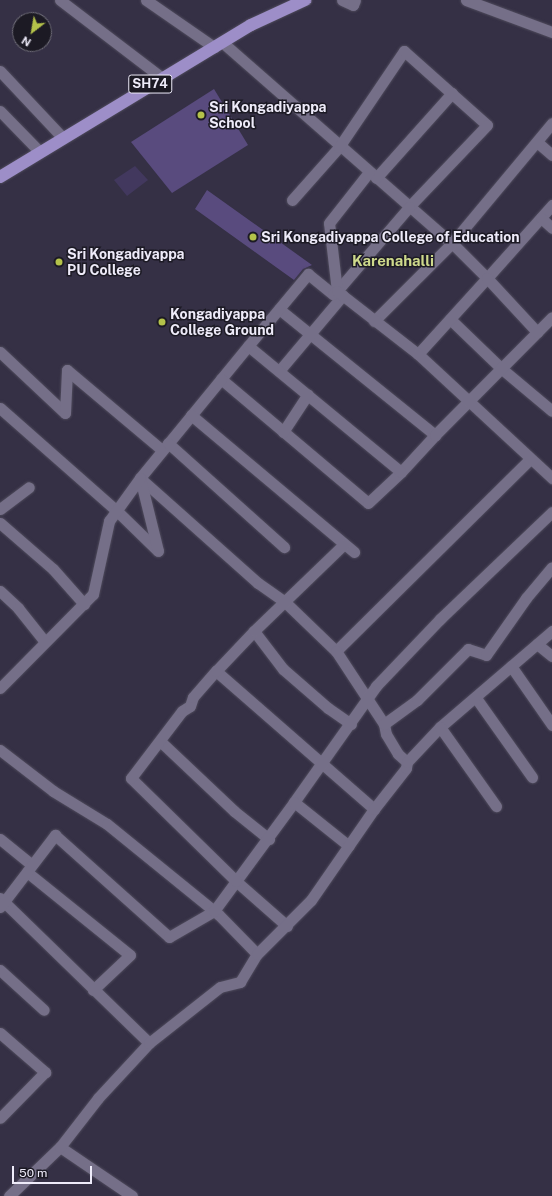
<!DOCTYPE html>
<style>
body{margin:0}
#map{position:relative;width:552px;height:1196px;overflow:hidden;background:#353045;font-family:"Public Sans",sans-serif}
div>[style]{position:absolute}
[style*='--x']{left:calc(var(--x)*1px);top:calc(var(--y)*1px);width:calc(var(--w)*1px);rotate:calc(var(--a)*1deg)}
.green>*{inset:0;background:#42385e}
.building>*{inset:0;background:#594b7e}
.roads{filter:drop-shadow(0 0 1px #4f4b5c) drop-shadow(0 0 1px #4f4b5c)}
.street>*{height:11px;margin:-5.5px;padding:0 5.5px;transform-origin:5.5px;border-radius:5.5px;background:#756f88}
.primary>*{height:12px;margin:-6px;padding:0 6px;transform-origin:6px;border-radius:6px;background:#9d8ec8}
.dots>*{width:11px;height:11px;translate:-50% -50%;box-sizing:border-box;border:2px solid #1c1a24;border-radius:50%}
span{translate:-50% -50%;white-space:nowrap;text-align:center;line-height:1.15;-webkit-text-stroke:3px #1c1a24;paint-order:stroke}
.shield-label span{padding:1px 3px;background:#1c1a24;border:1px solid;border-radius:3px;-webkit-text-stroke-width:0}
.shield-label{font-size:13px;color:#eeebf9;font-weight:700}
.poi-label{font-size:14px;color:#eeebf9;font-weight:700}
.left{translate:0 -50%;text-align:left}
.neighbourhood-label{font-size:15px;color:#ced98c;font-weight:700}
.north{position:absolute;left:12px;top:12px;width:40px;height:40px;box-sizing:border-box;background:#1c1a24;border:1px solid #706e79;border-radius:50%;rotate:211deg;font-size:11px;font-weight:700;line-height:16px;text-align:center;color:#eeebf9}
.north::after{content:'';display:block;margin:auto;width:14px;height:18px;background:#b4c24a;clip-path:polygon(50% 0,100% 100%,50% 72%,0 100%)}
.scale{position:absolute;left:12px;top:1166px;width:80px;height:18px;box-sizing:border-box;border:2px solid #eeebf9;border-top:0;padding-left:5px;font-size:12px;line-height:14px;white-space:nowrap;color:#eeebf9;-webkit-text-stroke:3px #1c1a24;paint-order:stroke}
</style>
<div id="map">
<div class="green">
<i style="clip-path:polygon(135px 166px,148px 180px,127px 196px,114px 180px)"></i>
</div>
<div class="building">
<i style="clip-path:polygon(214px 89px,248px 145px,172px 193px,131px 142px)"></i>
<i style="clip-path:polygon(207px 190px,312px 265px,303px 269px,294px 280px,195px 209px)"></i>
</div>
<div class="roads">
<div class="street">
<i style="--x:60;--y:0;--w:128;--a:37.4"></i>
<i style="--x:146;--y:0;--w:83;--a:34.7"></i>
<i style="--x:342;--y:0;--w:12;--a:24"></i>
<i style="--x:353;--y:5;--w:5;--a:-68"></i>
<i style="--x:466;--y:0;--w:92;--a:20.4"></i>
<i style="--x:222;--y:42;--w:305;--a:41.2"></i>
<i style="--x:452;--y:243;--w:49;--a:45"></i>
<i style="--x:487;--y:278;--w:98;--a:-48.3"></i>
<i style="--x:0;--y:71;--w:92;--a:46.8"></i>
<i style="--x:0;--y:111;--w:57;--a:45.7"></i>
<i style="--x:537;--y:142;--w:20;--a:41"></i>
<i style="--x:376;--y:178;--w:114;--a:-48.2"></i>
<i style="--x:292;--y:200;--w:71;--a:-48.4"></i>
<i style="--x:339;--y:147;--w:116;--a:-55.9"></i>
<i style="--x:404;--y:51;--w:111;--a:41.7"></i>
<i style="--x:487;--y:125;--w:113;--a:133.6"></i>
<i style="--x:409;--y:207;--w:111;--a:130.6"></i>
<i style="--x:337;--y:291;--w:68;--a:-96.7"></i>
<i style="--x:329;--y:223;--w:65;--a:-51.9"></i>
<i style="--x:541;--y:218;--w:15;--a:42"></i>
<i style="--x:279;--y:309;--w:201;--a:38.9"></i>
<i style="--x:450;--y:319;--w:72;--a:43.9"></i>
<i style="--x:502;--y:369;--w:65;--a:40"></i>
<i style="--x:374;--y:321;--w:110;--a:-45"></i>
<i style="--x:452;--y:243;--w:156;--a:-50.2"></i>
<i style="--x:248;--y:346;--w:43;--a:129.3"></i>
<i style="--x:221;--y:379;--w:192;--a:40.1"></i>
<i style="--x:368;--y:503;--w:45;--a:-43.2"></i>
<i style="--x:401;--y:472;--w:50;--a:-47.4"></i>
<i style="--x:435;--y:435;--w:166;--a:-45.2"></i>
<i style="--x:0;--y:352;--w:89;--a:43.2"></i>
<i style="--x:65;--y:413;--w:43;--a:-87.3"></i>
<i style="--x:67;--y:370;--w:124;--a:40.1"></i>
<i style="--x:418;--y:354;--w:103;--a:-47.8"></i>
<i style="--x:487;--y:278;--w:74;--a:47.2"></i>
<i style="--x:279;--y:371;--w:99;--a:-49.9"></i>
<i style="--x:221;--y:379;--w:128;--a:129.3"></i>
<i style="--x:140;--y:478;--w:158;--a:41.7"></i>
<i style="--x:258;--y:583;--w:33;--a:35"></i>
<i style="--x:285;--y:602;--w:71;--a:43.9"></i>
<i style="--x:336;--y:651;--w:273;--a:-44.7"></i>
<i style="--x:0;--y:408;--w:156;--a:41.4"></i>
<i style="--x:117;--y:511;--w:57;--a:44.3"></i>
<i style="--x:191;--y:415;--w:213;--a:40"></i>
<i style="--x:283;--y:432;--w:45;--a:-56.7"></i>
<i style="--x:168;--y:443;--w:156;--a:41.9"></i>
<i style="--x:401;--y:472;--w:198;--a:-140.5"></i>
<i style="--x:248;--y:346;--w:94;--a:-50.2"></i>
<i style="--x:308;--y:274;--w:32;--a:39"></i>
<i style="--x:333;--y:294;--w:5;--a:-37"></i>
<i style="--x:337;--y:291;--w:103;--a:37.9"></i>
<i style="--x:418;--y:354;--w:183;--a:42.8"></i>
<i style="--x:140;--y:478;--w:75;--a:76.1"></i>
<i style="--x:0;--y:509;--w:36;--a:-37"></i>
<i style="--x:0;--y:523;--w:70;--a:41"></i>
<i style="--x:53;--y:569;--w:47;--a:48.5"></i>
<i style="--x:0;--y:591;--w:25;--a:43"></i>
<i style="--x:18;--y:608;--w:43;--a:51.5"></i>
<i style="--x:254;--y:631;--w:48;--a:52.7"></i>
<i style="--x:283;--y:669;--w:60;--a:40.9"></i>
<i style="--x:328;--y:708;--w:28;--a:35"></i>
<i style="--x:537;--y:644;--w:19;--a:39"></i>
<i style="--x:336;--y:651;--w:87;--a:56.7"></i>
<i style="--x:384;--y:724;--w:10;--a:79"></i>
<i style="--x:386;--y:734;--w:23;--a:59"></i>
<i style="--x:398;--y:754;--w:12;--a:42"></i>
<i style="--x:511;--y:666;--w:72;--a:55.2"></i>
<i style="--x:216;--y:671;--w:210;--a:41.1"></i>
<i style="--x:0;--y:688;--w:132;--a:-45.3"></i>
<i style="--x:93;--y:594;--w:75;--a:-77.6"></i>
<i style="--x:109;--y:521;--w:53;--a:-54.2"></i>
<i style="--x:476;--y:698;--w:97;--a:54.7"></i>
<i style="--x:384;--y:724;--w:41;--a:-36"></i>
<i style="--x:417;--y:700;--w:72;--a:-45"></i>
<i style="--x:468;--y:649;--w:19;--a:18"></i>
<i style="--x:486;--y:655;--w:70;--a:-54.9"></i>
<i style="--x:526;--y:598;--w:40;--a:-50"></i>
<i style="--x:440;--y:727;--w:148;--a:-40.6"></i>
<i style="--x:160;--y:741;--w:102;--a:43.4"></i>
<i style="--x:234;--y:811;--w:45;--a:38.7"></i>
<i style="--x:0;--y:750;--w:67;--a:37.7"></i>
<i style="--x:53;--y:791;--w:63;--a:31.4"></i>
<i style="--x:107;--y:824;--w:144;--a:39.1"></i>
<i style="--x:219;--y:915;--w:54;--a:45.7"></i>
<i style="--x:294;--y:802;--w:142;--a:-54.7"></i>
<i style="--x:376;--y:686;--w:93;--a:-46.3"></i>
<i style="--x:440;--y:619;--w:155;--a:-43.7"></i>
<i style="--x:0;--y:839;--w:41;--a:39.1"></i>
<i style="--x:27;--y:872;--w:132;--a:38.9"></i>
<i style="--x:130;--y:955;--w:51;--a:136.6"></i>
<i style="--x:0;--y:898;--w:208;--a:44.2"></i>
<i style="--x:0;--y:907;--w:91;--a:-52.6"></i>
<i style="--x:55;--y:835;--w:153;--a:41.8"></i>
<i style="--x:169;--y:937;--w:52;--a:-30"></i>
<i style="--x:214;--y:911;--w:135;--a:-53.7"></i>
<i style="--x:294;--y:802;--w:70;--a:38.7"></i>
<i style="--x:287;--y:926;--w:68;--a:-138.6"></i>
<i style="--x:236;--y:881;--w:147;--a:-135.6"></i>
<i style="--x:131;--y:778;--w:84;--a:-52.7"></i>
<i style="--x:182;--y:711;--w:9;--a:-32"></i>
<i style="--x:190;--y:706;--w:9;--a:-72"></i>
<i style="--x:193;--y:697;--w:35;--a:-49"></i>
<i style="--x:216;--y:671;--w:55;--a:-46.5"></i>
<i style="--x:254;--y:631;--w:125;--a:-44"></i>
<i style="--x:0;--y:970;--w:59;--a:42.3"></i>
<i style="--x:0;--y:1033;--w:60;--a:40.9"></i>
<i style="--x:45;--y:1072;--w:64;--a:134.4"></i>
<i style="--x:60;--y:1147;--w:87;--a:34.2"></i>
<i style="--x:9;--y:1196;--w:71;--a:-43.9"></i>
<i style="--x:60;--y:1147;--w:62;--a:-52.2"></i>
<i style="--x:98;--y:1098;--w:75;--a:-47.2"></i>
<i style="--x:149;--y:1043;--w:90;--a:-38.3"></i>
<i style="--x:220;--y:987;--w:21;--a:-14"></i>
<i style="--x:240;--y:982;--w:33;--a:-59"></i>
<i style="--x:257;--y:954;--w:76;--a:-45"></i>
<i style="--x:311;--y:900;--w:111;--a:-55.3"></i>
<i style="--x:374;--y:809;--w:52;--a:-52"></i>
<i style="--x:406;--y:768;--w:6;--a:-81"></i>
<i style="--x:407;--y:762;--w:48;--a:-46.7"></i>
<i style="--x:440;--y:727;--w:97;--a:54.7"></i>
</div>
<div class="primary">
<i style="--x:0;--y:177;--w:293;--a:-31.2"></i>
<i style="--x:251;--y:25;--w:60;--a:-24.8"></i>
</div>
</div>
<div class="dots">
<i style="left:201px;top:115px;background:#b4c24a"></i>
<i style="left:253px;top:237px;background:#b4c24a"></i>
<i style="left:59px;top:262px;background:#b4c24a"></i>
<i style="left:162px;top:322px;background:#b4c24a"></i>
</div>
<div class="shield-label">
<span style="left:150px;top:84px">SH74</span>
</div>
<div class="poi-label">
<span class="left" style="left:209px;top:115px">Sri Kongadiyappa<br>School</span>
<span class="left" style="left:261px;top:237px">Sri Kongadiyappa College of Education</span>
<span class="left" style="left:67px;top:262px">Sri Kongadiyappa<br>PU College</span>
<span class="left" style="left:170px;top:322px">Kongadiyappa<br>College Ground</span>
</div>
<div class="neighbourhood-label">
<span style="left:393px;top:261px">Karenahalli</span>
</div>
<div class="north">N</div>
<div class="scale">50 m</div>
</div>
